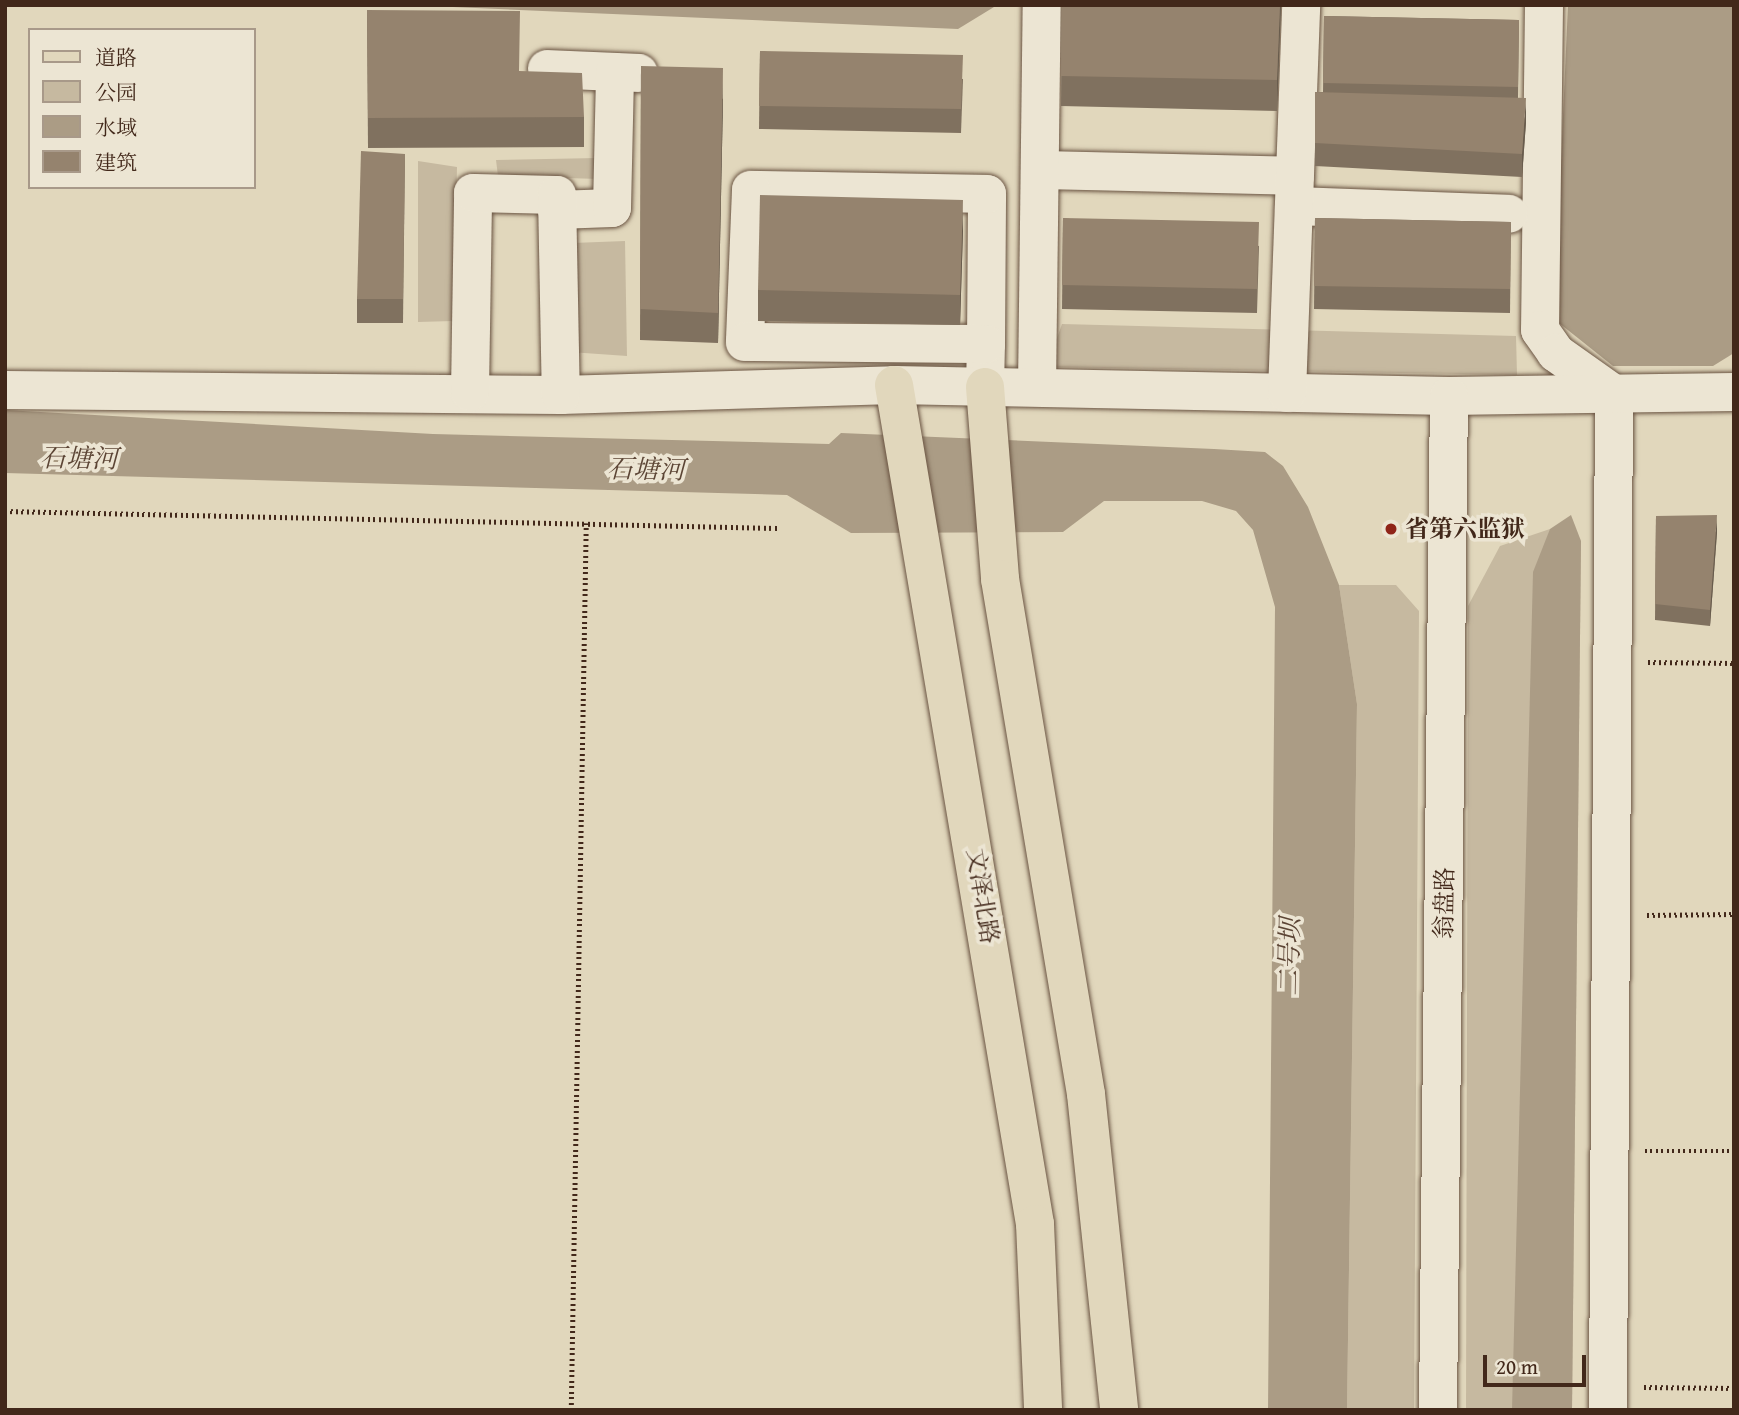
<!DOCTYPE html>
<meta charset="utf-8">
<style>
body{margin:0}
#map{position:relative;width:1739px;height:1415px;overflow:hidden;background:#e1d7bc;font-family:"Gentium Book Plus","Noto Serif SC",serif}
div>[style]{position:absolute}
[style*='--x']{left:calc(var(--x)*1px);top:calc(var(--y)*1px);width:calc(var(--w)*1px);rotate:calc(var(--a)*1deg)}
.green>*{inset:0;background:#c6b9a0}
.water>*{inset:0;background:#ab9c85}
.path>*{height:4.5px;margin-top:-2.25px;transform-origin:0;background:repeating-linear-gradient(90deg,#42281a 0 2px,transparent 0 5.5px)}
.roads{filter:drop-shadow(0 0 2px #6a5442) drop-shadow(0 0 2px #6a5442)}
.minor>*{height:38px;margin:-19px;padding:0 19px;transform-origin:19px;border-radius:19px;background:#ece5d3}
.major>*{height:38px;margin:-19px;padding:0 19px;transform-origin:19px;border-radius:19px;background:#e1d7bc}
.wall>*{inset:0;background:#80715f}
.shaded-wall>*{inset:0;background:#685c4d}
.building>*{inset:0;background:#95836e}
.dots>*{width:19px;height:19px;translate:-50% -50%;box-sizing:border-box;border:4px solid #ece5d3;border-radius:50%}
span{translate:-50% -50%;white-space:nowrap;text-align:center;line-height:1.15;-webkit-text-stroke:7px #ece5d3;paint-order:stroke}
.poi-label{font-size:24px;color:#42281a;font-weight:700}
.left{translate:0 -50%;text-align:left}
.street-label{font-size:24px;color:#42281a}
.water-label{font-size:26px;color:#5c4535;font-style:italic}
.frame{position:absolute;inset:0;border:7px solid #42281a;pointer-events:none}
.legend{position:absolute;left:28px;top:28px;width:228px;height:161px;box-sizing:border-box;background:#ece5d3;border:2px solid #a89989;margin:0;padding:9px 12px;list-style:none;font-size:21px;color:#42281a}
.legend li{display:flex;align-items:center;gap:14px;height:35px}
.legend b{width:35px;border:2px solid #a89989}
.scale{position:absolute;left:1483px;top:1355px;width:103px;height:32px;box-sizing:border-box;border:4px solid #42281a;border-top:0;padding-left:9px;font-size:21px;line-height:24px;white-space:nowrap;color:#42281a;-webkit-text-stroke:5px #ece5d3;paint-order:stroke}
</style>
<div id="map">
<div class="green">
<i style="clip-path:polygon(597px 158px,599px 179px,498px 176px,496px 160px)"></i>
<i style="clip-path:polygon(418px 161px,457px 167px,453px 321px,418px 322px)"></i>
<i style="clip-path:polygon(625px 241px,627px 356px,570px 352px,573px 243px)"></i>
<i style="clip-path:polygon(1062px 324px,1516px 336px,1517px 375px,1047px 367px)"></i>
<i style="clip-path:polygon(1550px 529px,1581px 541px,1572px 1410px,1466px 1410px,1468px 606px,1500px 546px)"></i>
<i style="clip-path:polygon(1339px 585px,1396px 585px,1419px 611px,1414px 1410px,1347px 1410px,1357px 704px)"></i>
</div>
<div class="water">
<i style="clip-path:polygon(407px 5px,994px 5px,994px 7px,958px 29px)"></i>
<i style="clip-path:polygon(1568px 5px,1734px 5px,1734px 353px,1713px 366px,1613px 366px,1554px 319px)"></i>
<i style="clip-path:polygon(5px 410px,433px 434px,829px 444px,841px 433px,1214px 449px,1265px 452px,1283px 466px,1308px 507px,1339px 585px,1357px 704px,1347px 1410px,1268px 1410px,1275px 607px,1253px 530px,1236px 511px,1202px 501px,1104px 501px,1063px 532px,851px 533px,787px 495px,5px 473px)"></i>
<i style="clip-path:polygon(1571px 515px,1581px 541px,1572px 1410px,1512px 1410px,1533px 572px,1550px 529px)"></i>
</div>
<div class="path">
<i style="--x:5;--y:511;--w:773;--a:1.26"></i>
<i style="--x:1648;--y:662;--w:86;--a:0.7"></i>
<i style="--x:1647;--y:915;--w:87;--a:-0.7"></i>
<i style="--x:1645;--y:1151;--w:89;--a:0"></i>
<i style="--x:1644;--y:1387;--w:90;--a:0.6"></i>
<i style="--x:571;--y:1410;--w:887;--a:-89.03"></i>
</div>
<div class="roads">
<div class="minor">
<i style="--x:1544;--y:5;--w:325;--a:90.7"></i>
<i style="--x:1540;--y:330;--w:28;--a:55"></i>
<i style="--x:1556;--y:353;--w:71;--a:35.3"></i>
<i style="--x:1614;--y:394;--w:1016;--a:90.34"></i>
<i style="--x:547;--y:69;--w:92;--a:2.5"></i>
<i style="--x:1040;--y:170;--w:255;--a:1.3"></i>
<i style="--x:1294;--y:206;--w:215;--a:2.1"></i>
<i style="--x:557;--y:210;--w:55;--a:-2.1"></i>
<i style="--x:612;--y:208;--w:136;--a:-88.7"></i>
<i style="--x:985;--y:387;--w:43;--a:-88.7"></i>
<i style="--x:986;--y:344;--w:150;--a:-89.6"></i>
<i style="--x:987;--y:194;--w:236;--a:-179"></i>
<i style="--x:751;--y:190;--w:152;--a:92.3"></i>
<i style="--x:745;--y:342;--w:241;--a:0.5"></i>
<i style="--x:1037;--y:387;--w:382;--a:-89.3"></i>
<i style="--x:5;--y:390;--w:556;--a:0.52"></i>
<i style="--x:561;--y:395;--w:333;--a:-1.7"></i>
<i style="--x:894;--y:385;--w:555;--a:1.14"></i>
<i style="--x:1449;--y:396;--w:285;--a:-0.8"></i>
<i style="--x:470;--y:392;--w:199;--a:-89.1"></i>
<i style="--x:473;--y:193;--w:84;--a:1.4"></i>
<i style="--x:557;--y:195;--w:200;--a:88.9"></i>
<i style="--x:1287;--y:393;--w:388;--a:-87.9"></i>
<i style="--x:1438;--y:1410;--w:1014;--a:-89.38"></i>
</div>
<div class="major">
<i style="--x:894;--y:385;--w:851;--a:80.46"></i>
<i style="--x:1035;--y:1224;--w:186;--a:87.5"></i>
<i style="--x:985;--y:387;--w:193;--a:85.5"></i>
<i style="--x:1000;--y:579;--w:522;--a:80.52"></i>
<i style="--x:1086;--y:1094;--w:318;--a:84"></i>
</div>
</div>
<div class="wall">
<i style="clip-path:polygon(1062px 5px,1281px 5px,1277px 111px,1061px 106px)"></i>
<i style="clip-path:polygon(367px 10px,519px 71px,584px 117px,584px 147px,368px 148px)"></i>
<i style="clip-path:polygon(1324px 16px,1519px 20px,1518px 98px,1526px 122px,1522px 177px,1315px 166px,1315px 92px,1323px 92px)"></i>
<i style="clip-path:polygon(760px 51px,963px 79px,961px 133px,759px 129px)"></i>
<i style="clip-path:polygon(641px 66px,723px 99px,718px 343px,640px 340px)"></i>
<i style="clip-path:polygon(405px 154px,403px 323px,357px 323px,357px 299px)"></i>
<i style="clip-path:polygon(1063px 218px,1259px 246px,1257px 313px,1062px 309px)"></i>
<i style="clip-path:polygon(1315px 218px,1511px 222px,1510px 313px,1314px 309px)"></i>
<i style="clip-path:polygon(963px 230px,960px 325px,758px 321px,758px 290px)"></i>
<i style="clip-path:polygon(1656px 516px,1717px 532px,1710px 626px,1655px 620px)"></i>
</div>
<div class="shaded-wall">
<i style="clip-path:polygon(1280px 5px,1281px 5px,1277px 111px,1277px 80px)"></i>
<i style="clip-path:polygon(723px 68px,723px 99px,718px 343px,718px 313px)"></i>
<i style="clip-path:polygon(1526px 98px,1526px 122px,1522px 177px,1522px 154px)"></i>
<i style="clip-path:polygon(963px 200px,963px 230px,960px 325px,960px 295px)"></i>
<i style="clip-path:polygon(1717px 515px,1717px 532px,1710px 626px,1710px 610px)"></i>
</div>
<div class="building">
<i style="clip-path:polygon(1062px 5px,1280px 5px,1277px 80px,1061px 76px)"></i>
<i style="clip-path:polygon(367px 10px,520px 11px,519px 71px,582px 73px,584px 117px,368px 118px)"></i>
<i style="clip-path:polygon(1324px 16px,1519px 20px,1518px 87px,1323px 83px)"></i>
<i style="clip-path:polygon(760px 51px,963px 55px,961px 109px,759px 106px)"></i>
<i style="clip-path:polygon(641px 66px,723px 68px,718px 313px,640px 309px)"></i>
<i style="clip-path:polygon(1315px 92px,1526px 98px,1522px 154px,1315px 143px)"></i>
<i style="clip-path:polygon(361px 151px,405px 154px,403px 299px,357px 299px)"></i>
<i style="clip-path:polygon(760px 195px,963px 200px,960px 295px,758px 290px)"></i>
<i style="clip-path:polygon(1063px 218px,1259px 222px,1257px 289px,1062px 285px)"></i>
<i style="clip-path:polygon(1315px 218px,1511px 222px,1510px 289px,1314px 286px)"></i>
<i style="clip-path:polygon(1717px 515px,1710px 610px,1655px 604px,1656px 516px)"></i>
</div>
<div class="dots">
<i style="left:1391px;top:529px;background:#8f2418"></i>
</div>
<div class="poi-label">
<span class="left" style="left:1405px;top:529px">省第六监狱</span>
</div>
<div class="street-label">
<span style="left:983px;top:896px;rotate:81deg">文泽北路</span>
<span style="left:1444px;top:903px;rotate:-89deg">翁盘路</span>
</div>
<div class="water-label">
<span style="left:79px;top:458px;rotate:1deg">石塘河</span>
<span style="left:646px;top:469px;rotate:1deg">石塘河</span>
<span style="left:1289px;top:957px;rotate:-89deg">二号坝</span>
</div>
<div class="frame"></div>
<ul class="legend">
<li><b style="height:9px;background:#e1d7bc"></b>道路</li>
<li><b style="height:19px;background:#c6b9a0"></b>公园</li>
<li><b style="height:19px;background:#ab9c85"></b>水域</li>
<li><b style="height:19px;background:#95836e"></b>建筑</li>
</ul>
<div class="scale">20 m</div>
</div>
